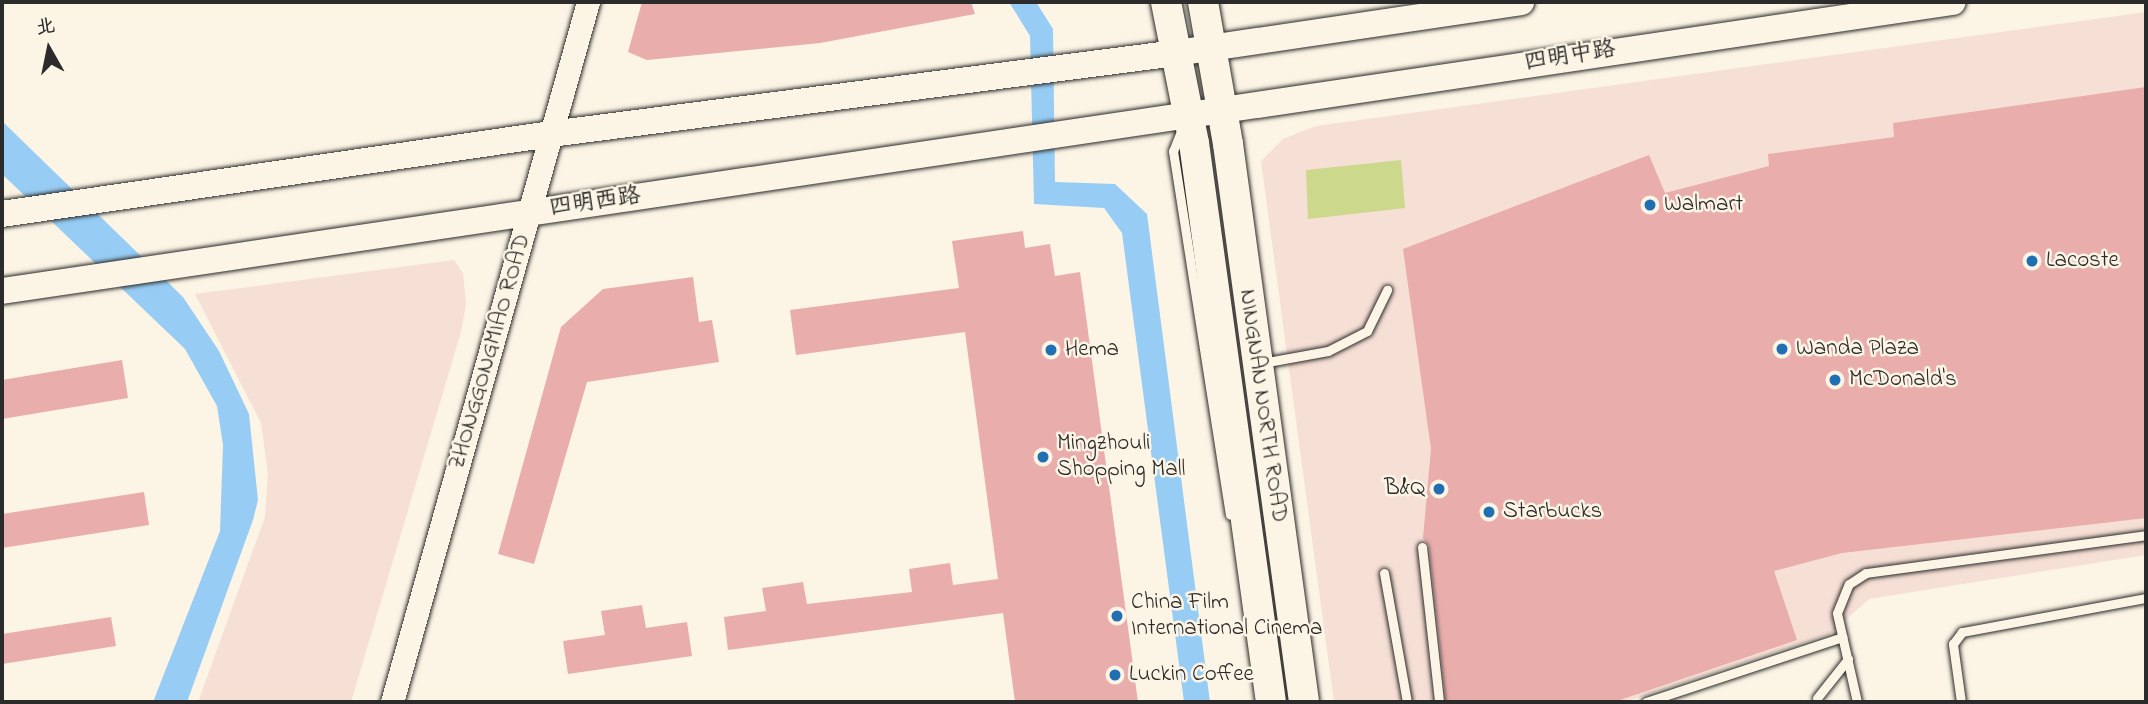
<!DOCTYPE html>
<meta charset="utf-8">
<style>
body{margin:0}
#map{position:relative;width:2148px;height:704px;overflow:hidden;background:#fcf5e5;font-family:"Indie Flower","LXGW WenKai TC",sans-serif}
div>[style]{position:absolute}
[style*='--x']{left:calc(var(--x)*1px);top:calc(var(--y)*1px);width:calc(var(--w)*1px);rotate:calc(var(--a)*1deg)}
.built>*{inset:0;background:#f6dfd4}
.green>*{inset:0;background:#ccd88c}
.water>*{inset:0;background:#97cdf5}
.building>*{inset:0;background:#e9adac}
.roads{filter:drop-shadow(0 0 2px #2b2b2b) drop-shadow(0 0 2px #2b2b2b)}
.service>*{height:9px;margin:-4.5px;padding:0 4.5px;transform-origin:4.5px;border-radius:4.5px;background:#fcf5e5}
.tertiary>*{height:23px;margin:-11.5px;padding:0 11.5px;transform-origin:11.5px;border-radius:11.5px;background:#fcf5e5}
.secondary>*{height:26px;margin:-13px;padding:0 13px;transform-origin:13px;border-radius:13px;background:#fcf5e5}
.primary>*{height:30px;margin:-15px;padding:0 15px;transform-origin:15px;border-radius:15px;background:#fcf5e5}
.dots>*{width:19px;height:19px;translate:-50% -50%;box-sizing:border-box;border:4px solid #fcf5e5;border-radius:50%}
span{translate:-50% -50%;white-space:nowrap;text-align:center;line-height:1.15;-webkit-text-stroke:5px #fcf5e5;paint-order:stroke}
.street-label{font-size:23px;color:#2b2b2b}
.poi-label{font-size:23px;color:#2b2b2b}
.left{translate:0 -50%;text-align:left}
.right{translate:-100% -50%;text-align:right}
.frame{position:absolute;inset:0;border:4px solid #2b2b2b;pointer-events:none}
.north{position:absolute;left:14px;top:14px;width:70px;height:70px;-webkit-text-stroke:5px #fcf5e5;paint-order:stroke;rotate:351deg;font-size:19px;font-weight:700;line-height:28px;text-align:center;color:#2b2b2b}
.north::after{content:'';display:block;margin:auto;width:24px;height:32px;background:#2b2b2b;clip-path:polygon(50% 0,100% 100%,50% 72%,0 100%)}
</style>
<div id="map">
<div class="built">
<i style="clip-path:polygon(2146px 12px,2146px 555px,1869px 599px,1830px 634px,1625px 702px,1334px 702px,1261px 161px,1283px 139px,1316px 126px)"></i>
<i style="clip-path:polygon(454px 260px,463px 273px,466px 304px,461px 332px,351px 702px,198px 702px,265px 517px,268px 474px,261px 423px,195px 294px)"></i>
</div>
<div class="green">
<i style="clip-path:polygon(1401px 160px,1405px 208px,1308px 219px,1306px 170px)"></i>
</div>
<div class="water">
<i style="clip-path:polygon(1009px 2px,1036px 2px,1053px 29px,1055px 182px,1115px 184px,1147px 214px,1210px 702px,1184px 702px,1122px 233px,1104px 208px,1034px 204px,1030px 36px)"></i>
<i style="clip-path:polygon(2px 121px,183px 297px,219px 351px,249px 414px,258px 500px,253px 520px,187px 702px,153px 702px,220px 531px,223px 445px,217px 406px,185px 349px,2px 174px)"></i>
</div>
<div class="building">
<i style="clip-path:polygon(642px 2px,971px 2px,975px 14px,820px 43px,647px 60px,628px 52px)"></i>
<i style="clip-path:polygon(2146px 87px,2146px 518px,1842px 553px,1774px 571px,1797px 640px,1614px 702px,1446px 702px,1429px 546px,1423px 538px,1431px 449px,1403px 249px,1649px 155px,1665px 193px,1769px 166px,1768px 154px,1894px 137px,1893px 123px)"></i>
<i style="clip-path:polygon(1023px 231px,1025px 248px,1050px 244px,1055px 276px,1080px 272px,1138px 702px,1015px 702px,1003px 613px,728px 650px,724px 617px,766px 611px,762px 588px,803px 582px,807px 604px,912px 592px,909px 569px,950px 563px,953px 585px,998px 579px,965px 332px,796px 355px,790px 310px,959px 288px,952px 241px)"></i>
<i style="clip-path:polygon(693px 277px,699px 322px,712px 320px,719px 362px,587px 382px,534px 564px,498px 554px,561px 327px,603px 289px)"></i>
<i style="clip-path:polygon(122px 360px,128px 398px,2px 419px,2px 380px)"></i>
<i style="clip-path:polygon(144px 492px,149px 525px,2px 548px,2px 514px)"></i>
<i style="clip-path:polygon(642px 605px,646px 628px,687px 622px,692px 656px,568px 674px,563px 641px,605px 635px,601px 611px)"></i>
<i style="clip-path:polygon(111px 617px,116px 646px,2px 664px,2px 634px)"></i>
</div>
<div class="roads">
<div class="service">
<i style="--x:1182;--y:129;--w:24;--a:112"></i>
<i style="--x:1173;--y:151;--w:368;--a:81.1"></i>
<i style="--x:1262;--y:363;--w:67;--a:-10.3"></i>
<i style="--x:1328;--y:351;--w:44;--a:-27.1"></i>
<i style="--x:1367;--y:331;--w:46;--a:-64"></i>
<i style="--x:1422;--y:547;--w:156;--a:83.7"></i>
<i style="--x:1384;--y:573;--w:131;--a:79.9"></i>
<i style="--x:1817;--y:698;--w:50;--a:-51.5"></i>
<i style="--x:1646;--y:702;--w:207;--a:-18.3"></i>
<i style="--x:1857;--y:702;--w:91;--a:-102.7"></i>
<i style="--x:1837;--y:613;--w:31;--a:-68"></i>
<i style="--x:1849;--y:584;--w:20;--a:-33"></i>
<i style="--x:1866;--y:573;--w:283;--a:-7.7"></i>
<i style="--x:1961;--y:702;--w:59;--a:-97.9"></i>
<i style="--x:1953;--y:644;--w:15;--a:-53"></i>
<i style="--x:1962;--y:632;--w:187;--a:-10.5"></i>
</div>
<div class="tertiary">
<i style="--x:392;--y:702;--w:727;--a:-74.36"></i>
</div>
<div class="secondary">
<i style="--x:2;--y:214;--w:555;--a:-8.29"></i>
<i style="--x:551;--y:134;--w:630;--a:-7.38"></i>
<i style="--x:1176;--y:53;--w:349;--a:-8.4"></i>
<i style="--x:2;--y:291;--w:1972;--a:-8.43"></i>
</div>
<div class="primary">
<i style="--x:1166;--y:2;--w:144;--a:78.8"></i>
<i style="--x:1194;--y:143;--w:564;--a:82.16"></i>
<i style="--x:1203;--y:2;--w:144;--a:80"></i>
<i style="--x:1228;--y:144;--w:563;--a:82.24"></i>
</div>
</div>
<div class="dots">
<i style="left:1650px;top:205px;background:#1f6fb2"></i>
<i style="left:2032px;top:261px;background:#1f6fb2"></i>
<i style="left:1782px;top:349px;background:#1f6fb2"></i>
<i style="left:1051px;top:350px;background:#1f6fb2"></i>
<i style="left:1835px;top:380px;background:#1f6fb2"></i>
<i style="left:1043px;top:457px;background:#1f6fb2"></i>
<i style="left:1439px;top:489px;background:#1f6fb2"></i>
<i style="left:1489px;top:512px;background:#1f6fb2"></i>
<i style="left:1117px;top:616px;background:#1f6fb2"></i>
<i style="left:1115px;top:675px;background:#1f6fb2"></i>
</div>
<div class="street-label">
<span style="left:1570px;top:57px;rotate:-9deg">四明中路</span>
<span style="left:595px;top:203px;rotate:-8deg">四明西路</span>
<span style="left:491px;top:352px;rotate:-74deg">ZHONGGONGMIAO ROAD</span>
<span style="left:1262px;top:406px;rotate:82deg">NINGNAN NORTH ROAD</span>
</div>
<div class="poi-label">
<span class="left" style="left:1664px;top:205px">Walmart</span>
<span class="left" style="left:2046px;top:261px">Lacoste</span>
<span class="left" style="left:1796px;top:349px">Wanda Plaza</span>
<span class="left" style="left:1065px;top:350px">Hema</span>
<span class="left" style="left:1849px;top:380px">McDonald's</span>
<span class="left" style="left:1057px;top:457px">Mingzhouli<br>Shopping Mall</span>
<span class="right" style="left:1425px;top:489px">B&amp;Q</span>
<span class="left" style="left:1503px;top:512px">Starbucks</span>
<span class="left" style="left:1131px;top:616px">China Film<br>International Cinema</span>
<span class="left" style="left:1129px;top:675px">Luckin Coffee</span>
</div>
<div class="frame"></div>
<div class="north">北</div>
</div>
